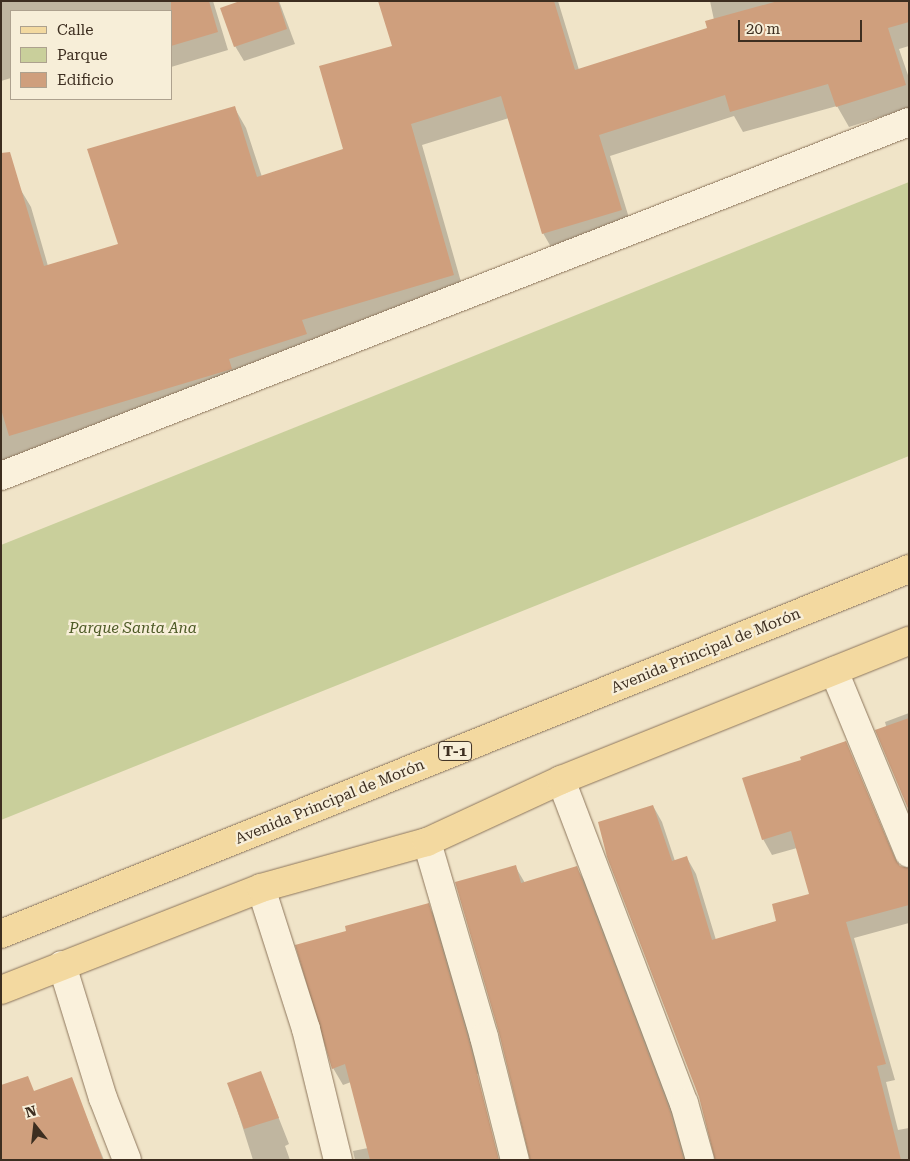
<!DOCTYPE html>
<meta charset="utf-8">
<style>
body{margin:0}
#map{position:relative;width:910px;height:1161px;overflow:hidden;background:#f0e4c8;font-family:"Roboto Serif",serif}
div>[style]{position:absolute}
[style*='--x']{left:calc(var(--x)*1px);top:calc(var(--y)*1px);width:calc(var(--w)*1px);rotate:calc(var(--a)*1deg)}
.green>*{inset:0;background:#c9cf9b}
.shadow>*{inset:0;background:#0003}
.building>*{inset:0;background:#cf9f7d}
.roads{filter:drop-shadow(0 0 1px #8d765c) drop-shadow(0 0 1px #8d765c)}
.minor>*{height:28px;margin:-14px;padding:0 14px;transform-origin:14px;border-radius:14px;background:#faf1dc}
.primary>*{height:28px;margin:-14px;padding:0 14px;transform-origin:14px;border-radius:14px;background:#f3d9a0}
span{translate:-50% -50%;white-space:nowrap;text-align:center;line-height:1.15;-webkit-text-stroke:4.5px #f7eed8;paint-order:stroke}
.shield-label span{padding:1px 4px;background:#f7eed8;border:1px solid;border-radius:4px;-webkit-text-stroke-width:0}
.shield-label{font-size:14px;color:#3d2e20;font-weight:700}
.park-label{font-size:15px;color:#4d5a26;font-style:italic}
.street-label{font-size:15px;color:#3d2e20}
.frame{position:absolute;inset:0;border:2px solid #3d2e20;pointer-events:none}
.legend{position:absolute;left:10px;top:10px;width:162px;height:90px;box-sizing:border-box;background:#f7eed8;border:1px solid #ada18e;margin:0;padding:6px 9px;list-style:none;font-size:15px;color:#3d2e20}
.legend li{display:flex;align-items:center;gap:10px;height:25px}
.legend b{width:25px;border:1px solid #ada18e}
.north{position:absolute;left:10px;top:1101px;width:50px;height:50px;-webkit-text-stroke:4px #f7eed8;paint-order:stroke;rotate:344deg;font-size:14px;font-weight:700;line-height:20px;text-align:center;color:#3d2e20}
.north::after{content:'';display:block;margin:auto;width:18px;height:22px;background:#3d2e20;clip-path:polygon(50% 0,100% 100%,50% 72%,0 100%)}
.scale{position:absolute;left:738px;top:20px;width:124px;height:22px;box-sizing:border-box;border:2px solid #3d2e20;border-top:0;padding-left:6px;font-size:15px;line-height:18px;white-space:nowrap;color:#3d2e20;-webkit-text-stroke:4px #f7eed8;paint-order:stroke}
</style>
<div id="map">
<div class="green">
<i style="clip-path:polygon(909px 182px,909px 456px,1px 820px,1px 545px)"></i>
</div>
<div class="shadow">
<i style="clip-path:polygon(1px 1px,213px 1px,228px 50px,171px 67px,171px 11px,11px 11px,11px 78px,1px 81px)"></i>
<i style="clip-path:polygon(244px 1px,279px 1px,295px 44px,244px 61px,235px 46px)"></i>
<i style="clip-path:polygon(380px 1px,558px 1px,579px 70px,708px 29px,714px 20px,710px 1px,909px 1px,909px 46px,899px 49px,909px 78px,909px 108px,849px 127px,837px 106px,743px 132px,734px 116px,610px 156px,633px 231px,555px 254px,543px 233px,509px 118px,422px 145px,465px 296px,1px 462px,1px 192px,19px 187px,31px 207px,48px 266px,119px 245px,234px 107px,246px 128px,262px 177px,345px 150px,394px 46px)"></i>
<i style="clip-path:polygon(909px 713px,909px 808px,885px 722px)"></i>
<i style="clip-path:polygon(845px 742px,899px 867px,909px 868px,909px 923px,854px 938px,895px 1080px,886px 1082px,898px 1130px,909px 1128px,909px 1160px,715px 1160px,653px 806px,662px 822px,675px 861px,687px 858px,696px 874px,716px 940px,778px 921px,810px 895px,797px 848px,772px 855px,763px 839px,802px 761px)"></i>
<i style="clip-path:polygon(515px 866px,525px 883px,576px 867px,586px 883px,678px 1125px,687px 1160px,552px 1160px)"></i>
<i style="clip-path:polygon(428px 905px,438px 922px,481px 1073px,473px 1075px,494px 1160px,355px 1160px,353px 1151px,368px 1148px,351px 1082px,343px 1085px,333px 1068px,348px 932px)"></i>
<i style="clip-path:polygon(261px 1073px,289px 1144px,285px 1146px,290px 1160px,253px 1160px,229px 1084px)"></i>
<i style="clip-path:polygon(71px 1079px,104px 1160px,1px 1160px)"></i>
</div>
<div class="building">
<i style="clip-path:polygon(171px 1px,209px 1px,218px 32px,171px 46px)"></i>
<i style="clip-path:polygon(240px 1px,278px 1px,287px 29px,234px 47px,220px 8px)"></i>
<i style="clip-path:polygon(378px 1px,554px 1px,575px 70px,707px 28px,705px 21px,778px 1px,909px 1px,909px 22px,888px 28px,906px 85px,836px 107px,828px 84px,730px 112px,725px 95px,599px 135px,622px 210px,542px 234px,501px 96px,411px 124px,454px 275px,302px 320px,307px 334px,229px 359px,232px 369px,9px 436px,1px 409px,1px 153px,10px 152px,44px 266px,118px 244px,87px 149px,235px 106px,257px 177px,343px 149px,319px 66px,392px 46px)"></i>
<i style="clip-path:polygon(909px 718px,909px 811px,875px 730px)"></i>
<i style="clip-path:polygon(846px 741px,895px 859px,900px 866px,909px 868px,909px 905px,846px 922px,886px 1064px,877px 1066px,901px 1160px,715px 1160px,699px 1097px,607px 857px,598px 822px,653px 805px,672px 861px,687px 856px,712px 940px,776px 921px,772px 904px,809px 894px,791px 831px,762px 840px,742px 778px,801px 760px,800px 757px)"></i>
<i style="clip-path:polygon(516px 865px,521px 883px,577px 866px,669px 1108px,684px 1160px,530px 1160px,499px 1033px,455px 882px)"></i>
<i style="clip-path:polygon(429px 903px,469px 1041px,499px 1160px,370px 1160px,345px 1064px,332px 1069px,295px 945px,346px 931px,345px 926px)"></i>
<i style="clip-path:polygon(261px 1071px,279px 1118px,244px 1129px,227px 1083px)"></i>
<i style="clip-path:polygon(28px 1076px,34px 1091px,72px 1077px,103px 1160px,1px 1160px,1px 1085px)"></i>
</div>
<div class="roads">
<div class="minor">
<i style="--x:1;--y:476;--w:975;--a:-21.3"></i>
<i style="--x:834;--y:671;--w:197;--a:67.6"></i>
<i style="--x:561;--y:780;--w:346;--a:69.2"></i>
<i style="--x:684;--y:1103;--w:59;--a:74.3"></i>
<i style="--x:427;--y:842;--w:203;--a:73.7"></i>
<i style="--x:484;--y:1037;--w:127;--a:75.9"></i>
<i style="--x:261;--y:888;--w:148;--a:72.3"></i>
<i style="--x:306;--y:1029;--w:135;--a:76.3"></i>
<i style="--x:62;--y:965;--w:139;--a:72.9"></i>
<i style="--x:103;--y:1098;--w:66;--a:68.8"></i>
</div>
<div class="primary">
<i style="--x:1;--y:934;--w:979;--a:-21.9"></i>
<i style="--x:1;--y:990;--w:279;--a:-21.4"></i>
<i style="--x:261;--y:888;--w:172;--a:-15.5"></i>
<i style="--x:427;--y:842;--w:148;--a:-24.8"></i>
<i style="--x:561;--y:780;--w:375;--a:-21.8"></i>
</div>
</div>
<div class="shield-label">
<span style="left:455px;top:751px">T-1</span>
</div>
<div class="park-label">
<span style="left:133px;top:629px">Parque Santa Ana</span>
</div>
<div class="street-label">
<span style="left:706px;top:651px;rotate:-22deg">Avenida Principal de Morón</span>
<span style="left:330px;top:802px;rotate:-22deg">Avenida Principal de Morón</span>
</div>
<div class="frame"></div>
<ul class="legend">
<li><b style="height:6px;background:#f3d9a0"></b>Calle</li>
<li><b style="height:14px;background:#c9cf9b"></b>Parque</li>
<li><b style="height:14px;background:#cf9f7d"></b>Edificio</li>
</ul>
<div class="north">N</div>
<div class="scale">20 m</div>
</div>
